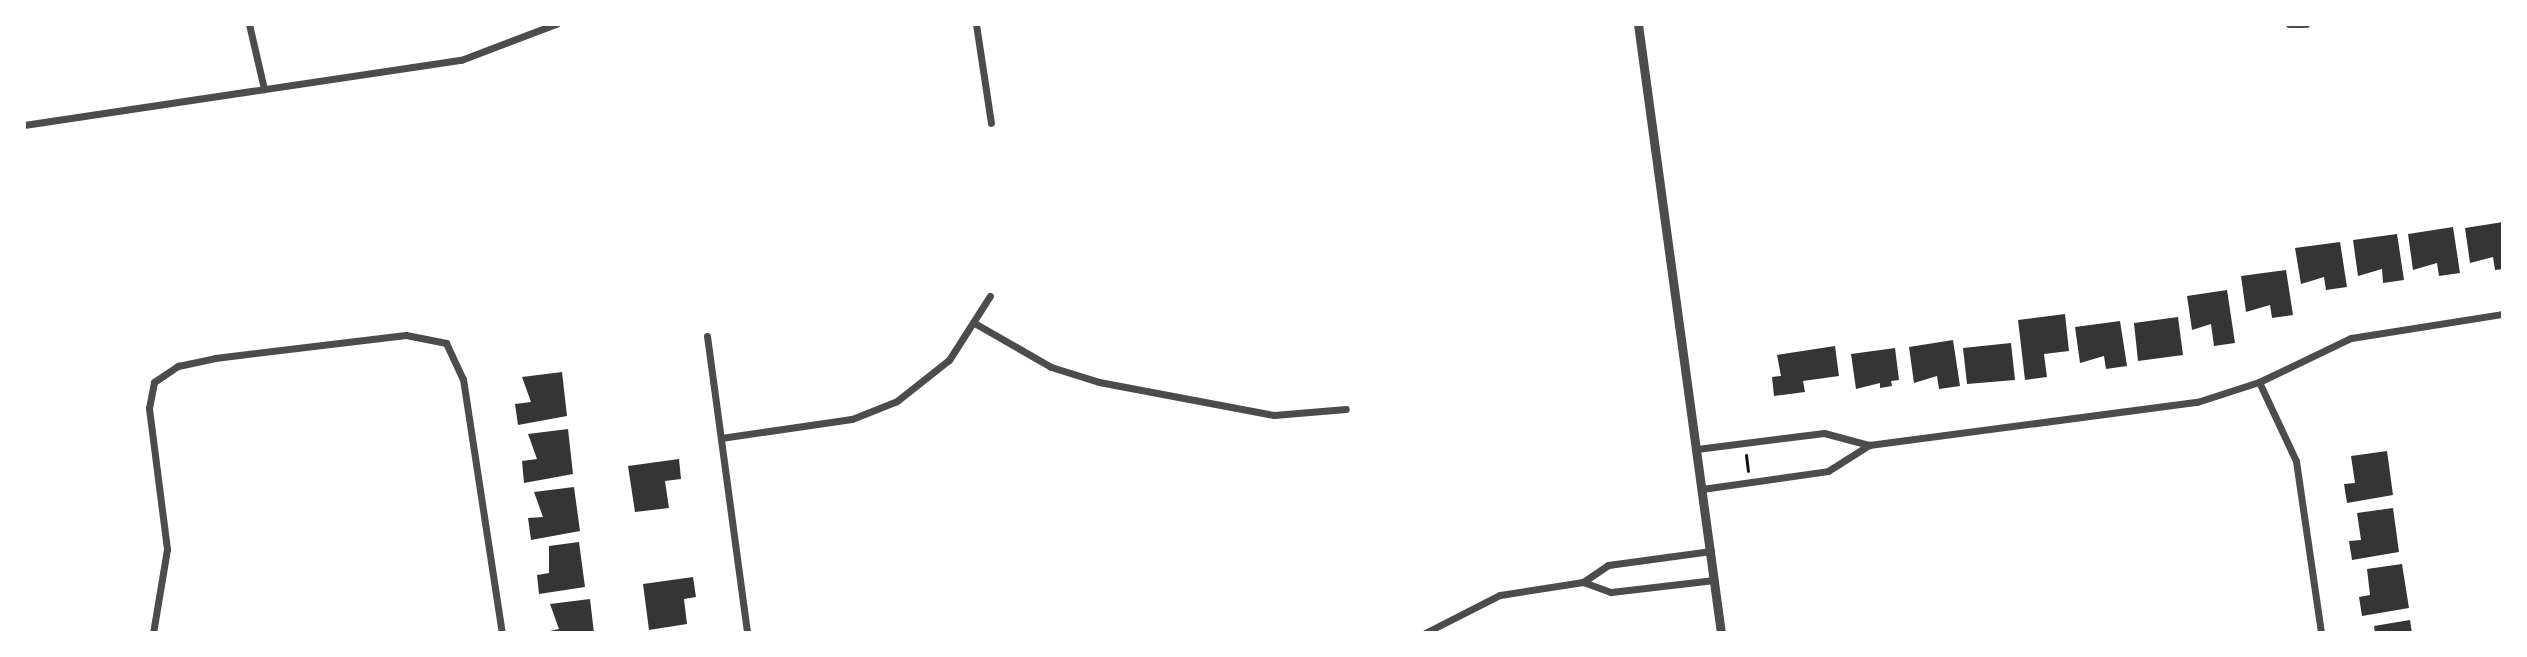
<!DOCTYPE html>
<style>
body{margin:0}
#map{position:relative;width:2527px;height:657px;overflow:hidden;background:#fff;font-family:"DejaVu Sans",sans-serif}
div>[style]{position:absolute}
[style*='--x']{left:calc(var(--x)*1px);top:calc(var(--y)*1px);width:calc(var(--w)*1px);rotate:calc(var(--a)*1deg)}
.building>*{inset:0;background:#353535}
.path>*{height:3px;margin:-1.5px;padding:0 1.5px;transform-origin:1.5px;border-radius:1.5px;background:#111}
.minor>*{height:7px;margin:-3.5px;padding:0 3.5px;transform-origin:3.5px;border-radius:3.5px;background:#4c4c4c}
.tertiary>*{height:9px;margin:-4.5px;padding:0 4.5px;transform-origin:4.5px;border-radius:4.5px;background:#4c4c4c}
span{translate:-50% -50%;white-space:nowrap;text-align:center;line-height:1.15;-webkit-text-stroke:6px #fff;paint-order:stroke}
.frame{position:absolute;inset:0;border:26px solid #fff;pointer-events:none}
</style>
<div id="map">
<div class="building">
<i style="clip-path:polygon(2503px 222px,2503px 269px,2495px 270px,2493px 257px,2470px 263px,2465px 228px)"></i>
<i style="clip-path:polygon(2453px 227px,2460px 273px,2439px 276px,2437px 263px,2413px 270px,2408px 234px)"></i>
<i style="clip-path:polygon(2397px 234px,2404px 280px,2383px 283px,2382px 269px,2358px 276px,2353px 240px)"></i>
<i style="clip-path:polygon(2340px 242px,2347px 287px,2326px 290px,2324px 277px,2301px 284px,2295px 248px)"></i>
<i style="clip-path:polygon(2286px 270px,2293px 315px,2272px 318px,2270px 305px,2246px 312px,2241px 276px)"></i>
<i style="clip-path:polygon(2227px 290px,2235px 343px,2214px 346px,2211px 324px,2192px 330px,2187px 296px)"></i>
<i style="clip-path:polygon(2065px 314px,2069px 351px,2044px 354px,2047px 377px,2025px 380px,2018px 320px)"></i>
<i style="clip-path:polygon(2178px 317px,2183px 355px,2138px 361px,2134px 323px)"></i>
<i style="clip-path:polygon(2120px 321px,2127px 366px,2106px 369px,2104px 356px,2080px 363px,2075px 327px)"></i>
<i style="clip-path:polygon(1953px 340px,1960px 386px,1939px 389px,1937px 376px,1914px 383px,1909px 347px)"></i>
<i style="clip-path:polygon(2011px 343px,2015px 380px,1967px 384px,1963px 348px)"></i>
<i style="clip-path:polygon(1835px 346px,1839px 376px,1803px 381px,1805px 392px,1774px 396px,1772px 377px,1781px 376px,1777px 355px)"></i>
<i style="clip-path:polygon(1895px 348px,1899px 380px,1891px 381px,1892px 386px,1880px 388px,1880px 383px,1856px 389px,1851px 354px)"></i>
<i style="clip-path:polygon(562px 372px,567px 416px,518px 425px,515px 404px,531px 402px,522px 377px)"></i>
<i style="clip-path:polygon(568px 429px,573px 474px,524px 483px,522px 461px,537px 459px,528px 434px)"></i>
<i style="clip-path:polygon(2387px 451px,2393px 495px,2347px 503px,2344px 484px,2355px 483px,2351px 456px)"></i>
<i style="clip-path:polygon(679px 459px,681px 479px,665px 481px,669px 508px,635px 512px,628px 466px)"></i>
<i style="clip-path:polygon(574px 487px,580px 531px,531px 540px,528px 518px,543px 517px,534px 492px)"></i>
<i style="clip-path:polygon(2393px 508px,2399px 552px,2352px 560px,2349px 541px,2361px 540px,2357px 513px)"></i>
<i style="clip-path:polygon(579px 542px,585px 587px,539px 594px,537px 575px,549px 573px,549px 546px)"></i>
<i style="clip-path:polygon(2402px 564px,2409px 608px,2362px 616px,2359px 597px,2370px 595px,2367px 569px)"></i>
<i style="clip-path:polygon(693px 577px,696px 597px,684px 599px,687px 624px,649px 630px,643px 584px)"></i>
<i style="clip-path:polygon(590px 599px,594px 633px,540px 633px,559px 629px,550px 604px)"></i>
<i style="clip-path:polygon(2410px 620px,2412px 633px,2375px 633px,2374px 626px)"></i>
</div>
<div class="path">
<i style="--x:1746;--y:455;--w:16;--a:83"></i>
</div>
<div class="minor">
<i style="--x:249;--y:24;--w:67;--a:77"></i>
<i style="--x:976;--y:24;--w:100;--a:81.4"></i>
<i style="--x:2289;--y:24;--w:17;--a:0"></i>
<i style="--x:24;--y:125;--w:442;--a:-8.5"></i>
<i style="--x:461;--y:60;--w:102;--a:-20.8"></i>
<i style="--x:976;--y:324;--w:86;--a:29.8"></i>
<i style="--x:1051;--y:367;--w:50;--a:17.4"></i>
<i style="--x:1099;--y:382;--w:178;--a:10.7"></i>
<i style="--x:1274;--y:415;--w:72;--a:-4.8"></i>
<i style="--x:707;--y:336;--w:300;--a:82.3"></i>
<i style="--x:2259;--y:382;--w:87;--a:64.9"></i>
<i style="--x:2296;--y:461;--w:174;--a:81.7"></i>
<i style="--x:721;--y:438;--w:132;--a:-8.3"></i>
<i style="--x:852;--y:419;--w:48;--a:-21.8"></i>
<i style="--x:897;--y:401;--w:66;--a:-38.3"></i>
<i style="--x:949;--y:360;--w:76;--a:-57.4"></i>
<i style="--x:1697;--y:449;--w:128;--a:-7.2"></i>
<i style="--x:1824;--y:433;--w:47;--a:14.9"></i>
<i style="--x:1869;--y:445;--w:331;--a:-7.5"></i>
<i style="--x:2197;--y:402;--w:65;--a:-17.9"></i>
<i style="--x:2259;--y:382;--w:102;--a:-25.6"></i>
<i style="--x:2351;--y:338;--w:154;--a:-9"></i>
<i style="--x:1702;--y:489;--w:127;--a:-8.1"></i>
<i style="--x:1828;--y:471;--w:49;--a:-32.4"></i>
<i style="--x:1583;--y:582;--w:30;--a:20"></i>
<i style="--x:1611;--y:592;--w:104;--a:-6.6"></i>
<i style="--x:153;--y:633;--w:85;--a:-80.5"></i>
<i style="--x:167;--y:549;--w:142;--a:-97.3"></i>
<i style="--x:149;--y:408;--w:26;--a:-79"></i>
<i style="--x:154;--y:382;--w:29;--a:-34"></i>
<i style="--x:178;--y:366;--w:38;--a:-12"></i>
<i style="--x:215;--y:358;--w:192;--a:-6.9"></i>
<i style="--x:406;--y:335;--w:41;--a:11.3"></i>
<i style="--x:446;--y:343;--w:40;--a:65"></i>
<i style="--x:463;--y:379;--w:257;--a:81.3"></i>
<i style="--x:1425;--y:633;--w:84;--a:-26.9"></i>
<i style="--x:1500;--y:595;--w:84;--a:-8.9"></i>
<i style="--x:1583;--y:582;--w:30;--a:-34"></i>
<i style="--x:1608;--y:565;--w:104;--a:-7.7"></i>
</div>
<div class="tertiary">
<i style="--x:1638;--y:24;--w:615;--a:82.24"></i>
</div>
<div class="frame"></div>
</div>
